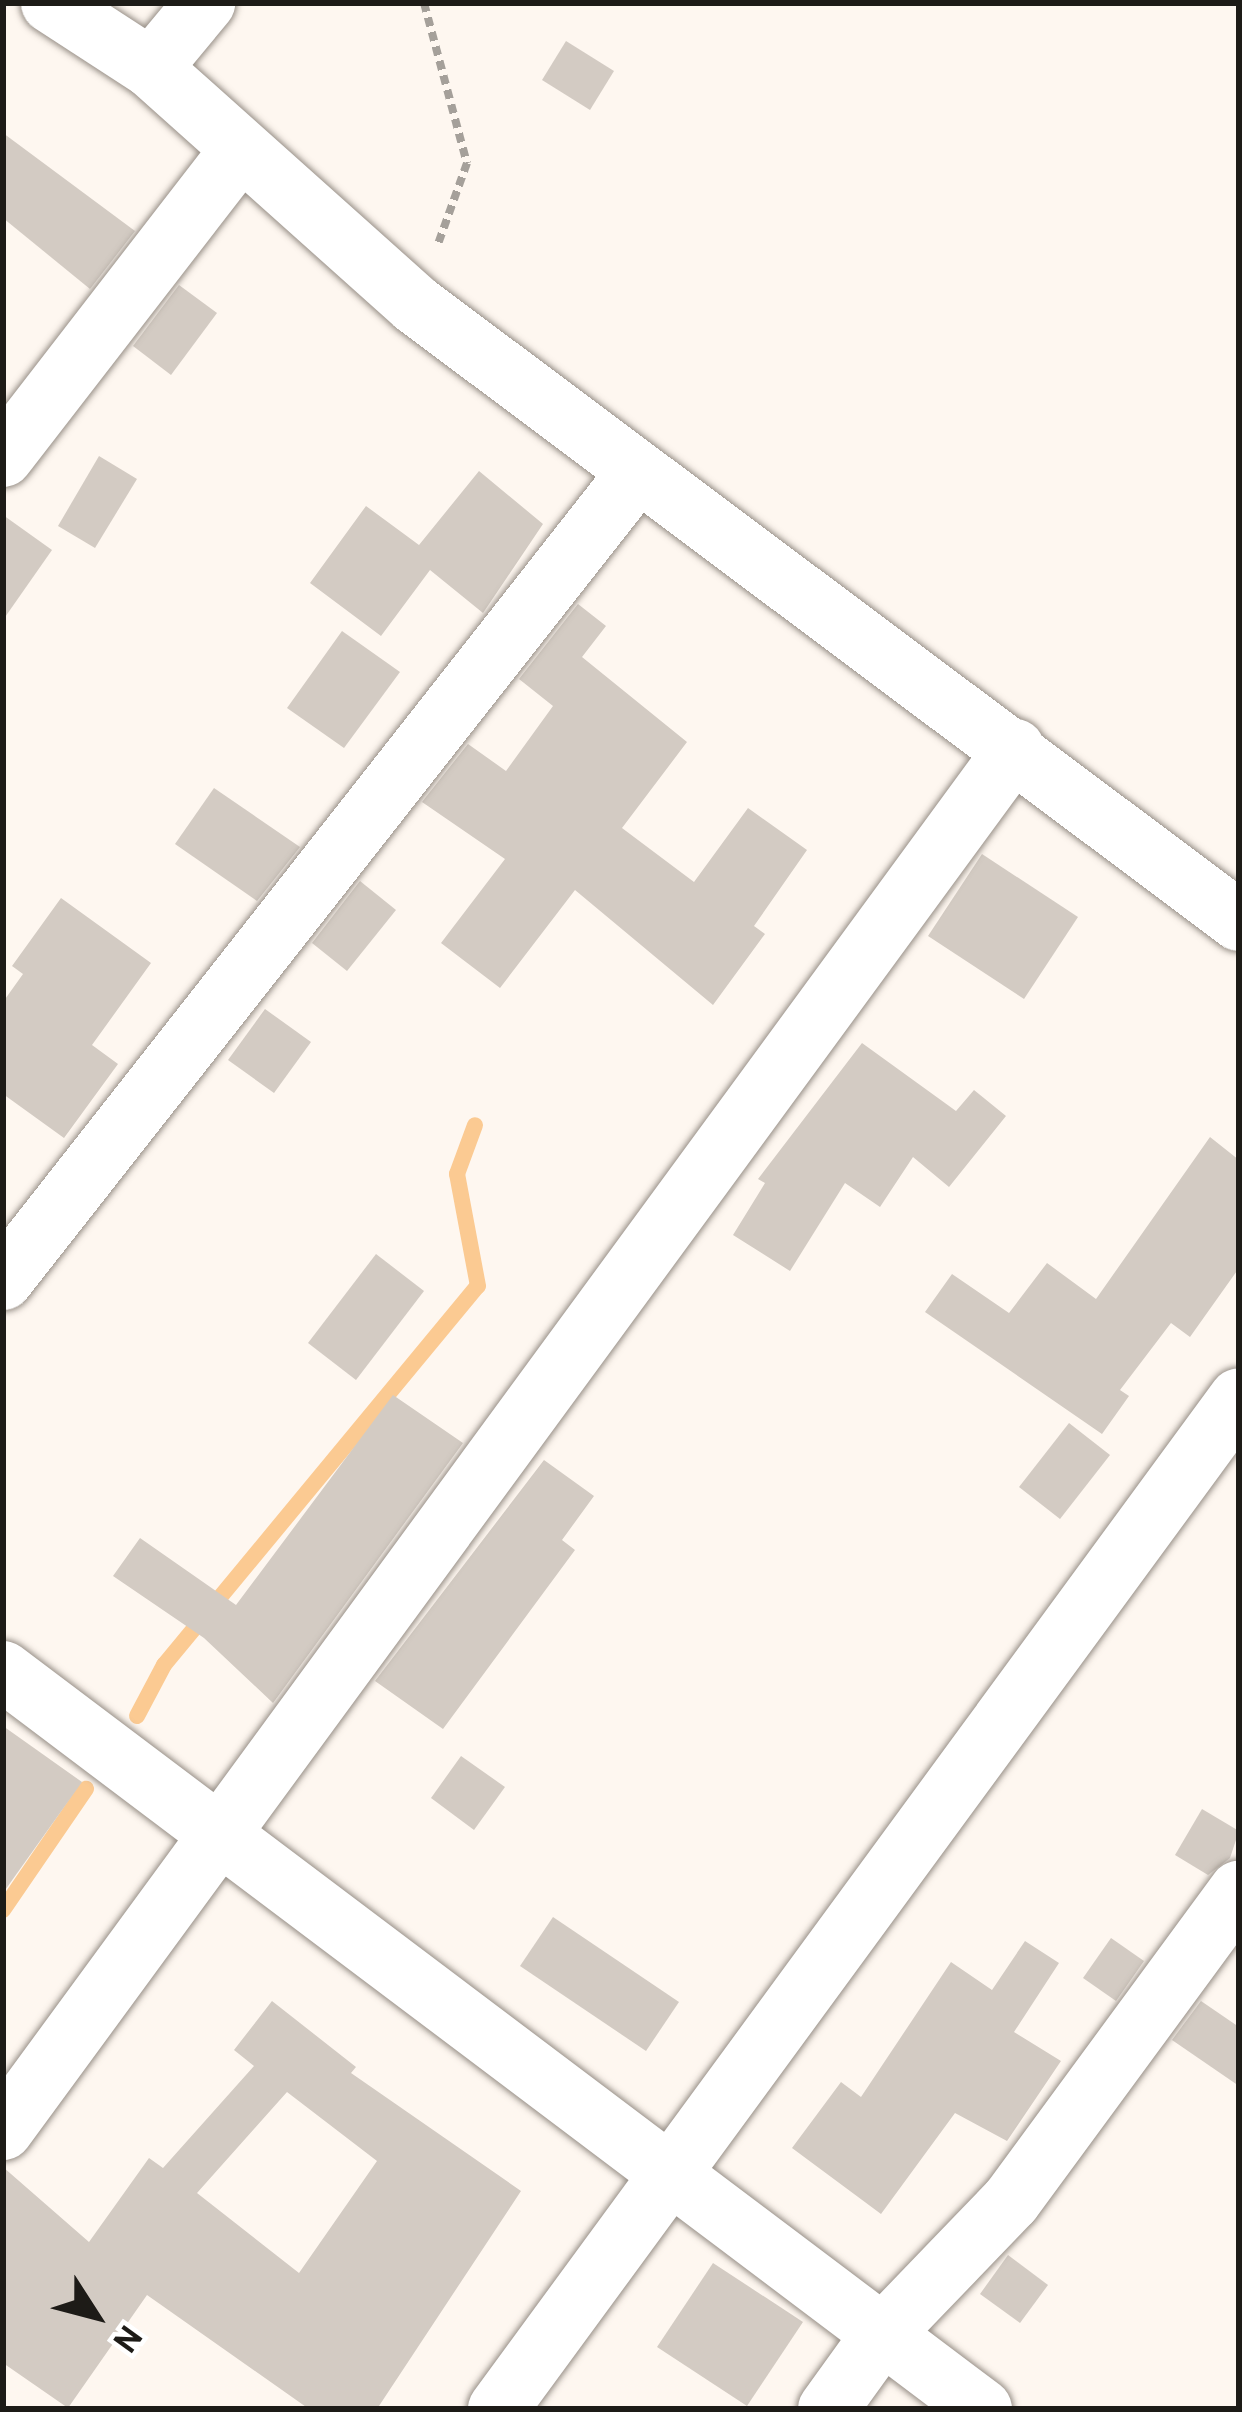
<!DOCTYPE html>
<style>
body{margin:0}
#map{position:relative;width:1242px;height:2412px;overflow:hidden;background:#fef7f0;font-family:Overpass,sans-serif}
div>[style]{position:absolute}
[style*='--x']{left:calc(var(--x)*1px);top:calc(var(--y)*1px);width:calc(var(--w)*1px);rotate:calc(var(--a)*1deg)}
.stream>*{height:16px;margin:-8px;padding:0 8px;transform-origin:8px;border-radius:8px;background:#fbca92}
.building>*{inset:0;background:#d3cbc3}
.path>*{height:8px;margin-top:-4px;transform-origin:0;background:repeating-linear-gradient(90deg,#a5a09a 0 9px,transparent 0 15px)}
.roads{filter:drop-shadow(0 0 3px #989088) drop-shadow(0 0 3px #989088)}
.street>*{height:60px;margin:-30px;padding:0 30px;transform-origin:30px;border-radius:30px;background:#fff}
span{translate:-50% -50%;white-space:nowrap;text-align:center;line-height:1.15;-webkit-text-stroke:9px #fff;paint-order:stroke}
.frame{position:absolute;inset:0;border:6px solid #1d1b17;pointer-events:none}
.north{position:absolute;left:36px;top:2256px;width:120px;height:120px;-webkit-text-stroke:9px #fff;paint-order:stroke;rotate:126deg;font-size:33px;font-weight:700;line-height:48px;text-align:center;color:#1d1b17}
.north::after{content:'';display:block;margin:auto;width:42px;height:54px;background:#1d1b17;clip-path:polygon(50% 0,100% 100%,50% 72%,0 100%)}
</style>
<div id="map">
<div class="stream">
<i style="--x:137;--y:1716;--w:58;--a:-62.1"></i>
<i style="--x:164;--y:1665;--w:492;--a:-50.4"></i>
<i style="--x:478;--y:1286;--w:114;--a:-100.6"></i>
<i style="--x:457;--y:1174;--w:52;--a:-69.8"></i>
<i style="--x:3;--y:1910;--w:147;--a:-55.6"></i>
</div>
<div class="building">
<i style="clip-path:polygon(566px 41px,614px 71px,590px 110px,542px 80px)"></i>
<i style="clip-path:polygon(3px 133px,135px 231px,90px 289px,3px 218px)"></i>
<i style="clip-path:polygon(179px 285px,217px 313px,171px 375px,133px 346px)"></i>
<i style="clip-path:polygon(99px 456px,137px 479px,95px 548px,58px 526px)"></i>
<i style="clip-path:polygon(479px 471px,543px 524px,483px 613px,430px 570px,381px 636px,310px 583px,366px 506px,419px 545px)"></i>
<i style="clip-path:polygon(3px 515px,52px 550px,3px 620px)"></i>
<i style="clip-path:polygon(578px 604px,606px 626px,582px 657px,687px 742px,622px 828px,694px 882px,748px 808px,807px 850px,754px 926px,765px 934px,713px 1005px,575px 890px,500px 988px,441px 943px,505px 859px,422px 802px,468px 744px,506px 771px,553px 706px,519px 679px)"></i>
<i style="clip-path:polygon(342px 631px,400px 672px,344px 748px,287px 708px)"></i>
<i style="clip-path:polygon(214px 788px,300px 847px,257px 901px,175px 844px)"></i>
<i style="clip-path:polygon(982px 854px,1078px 917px,1024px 999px,928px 936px)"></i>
<i style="clip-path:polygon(360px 881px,396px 910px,347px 971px,312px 943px)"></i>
<i style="clip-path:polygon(61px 898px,151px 963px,92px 1045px,118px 1064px,64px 1138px,3px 1094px,3px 1002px,23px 974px,12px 966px)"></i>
<i style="clip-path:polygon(265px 1009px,311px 1042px,274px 1093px,228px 1060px)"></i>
<i style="clip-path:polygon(862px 1043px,956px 1111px,974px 1090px,1006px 1116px,949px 1187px,913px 1157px,880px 1207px,845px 1183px,790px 1271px,733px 1235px,765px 1183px,758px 1179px)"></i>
<i style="clip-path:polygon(1210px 1137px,1239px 1160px,1239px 1268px,1190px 1337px,1171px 1323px,1120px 1390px,1129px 1396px,1102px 1434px,925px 1312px,952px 1274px,1009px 1313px,1047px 1263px,1096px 1299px)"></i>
<i style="clip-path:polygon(376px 1254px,424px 1291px,356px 1380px,308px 1343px)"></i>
<i style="clip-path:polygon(393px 1395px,463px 1443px,273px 1703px,204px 1638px,113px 1576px,140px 1538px,236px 1605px)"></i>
<i style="clip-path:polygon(1069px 1423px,1110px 1455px,1060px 1519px,1019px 1487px)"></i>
<i style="clip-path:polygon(544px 1460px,594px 1496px,562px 1540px,575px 1550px,443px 1729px,375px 1681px)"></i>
<i style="clip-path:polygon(3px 1726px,82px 1782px,3px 1893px)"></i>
<i style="clip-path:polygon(461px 1756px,505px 1787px,474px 1830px,431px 1798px)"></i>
<i style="clip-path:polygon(1202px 1809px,1239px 1831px,1230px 1858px,1208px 1875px,1175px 1855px)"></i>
<i style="clip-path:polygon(553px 1917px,679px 2002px,646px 2051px,520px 1966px)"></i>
<i style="clip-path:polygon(1111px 1938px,1144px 1961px,1116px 2001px,1083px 1978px)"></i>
<i style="clip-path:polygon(1025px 1941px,1059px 1963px,1014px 2032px,1061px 2061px,1007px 2141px,955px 2113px,881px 2214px,792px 2148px,841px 2082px,861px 2097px,951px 1962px,992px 1990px)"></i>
<i style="clip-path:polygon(evenodd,272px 2001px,356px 2067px,351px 2073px,521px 2191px,377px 2409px,309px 2409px,147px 2295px,68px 2408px,3px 2363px,3px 2167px,89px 2242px,149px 2158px,163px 2168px,254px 2066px,234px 2050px,272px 2001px,287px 2092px,377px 2161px,299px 2273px,197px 2193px,287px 2092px)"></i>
<i style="clip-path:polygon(1201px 2001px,1239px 2027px,1239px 2086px,1172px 2040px)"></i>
<i style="clip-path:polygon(1008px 2255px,1048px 2285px,1020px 2323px,980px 2294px)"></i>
<i style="clip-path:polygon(713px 2263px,803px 2322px,747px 2406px,657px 2347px)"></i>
</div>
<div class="path">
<i style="--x:424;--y:3;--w:166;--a:75"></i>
<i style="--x:467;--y:163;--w:89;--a:109.7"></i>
</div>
<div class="roads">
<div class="street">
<i style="--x:51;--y:3;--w:119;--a:33"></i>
<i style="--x:151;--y:68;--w:356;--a:41.8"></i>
<i style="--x:416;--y:305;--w:1028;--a:36.81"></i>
<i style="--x:151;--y:68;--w:85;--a:-50.3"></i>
<i style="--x:3;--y:457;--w:386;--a:-52.3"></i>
<i style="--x:3;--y:1280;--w:1026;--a:-51.85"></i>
<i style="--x:3;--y:1671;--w:1226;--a:37.01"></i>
<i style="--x:3;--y:2130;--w:1712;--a:-53.77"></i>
<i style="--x:498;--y:2409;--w:1253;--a:-53.76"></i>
<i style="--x:828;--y:2409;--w:89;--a:-54.2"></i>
<i style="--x:880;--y:2337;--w:189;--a:-46.1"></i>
<i style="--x:1011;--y:2201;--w:385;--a:-53.7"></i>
</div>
</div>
<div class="frame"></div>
<div class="north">N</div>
</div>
